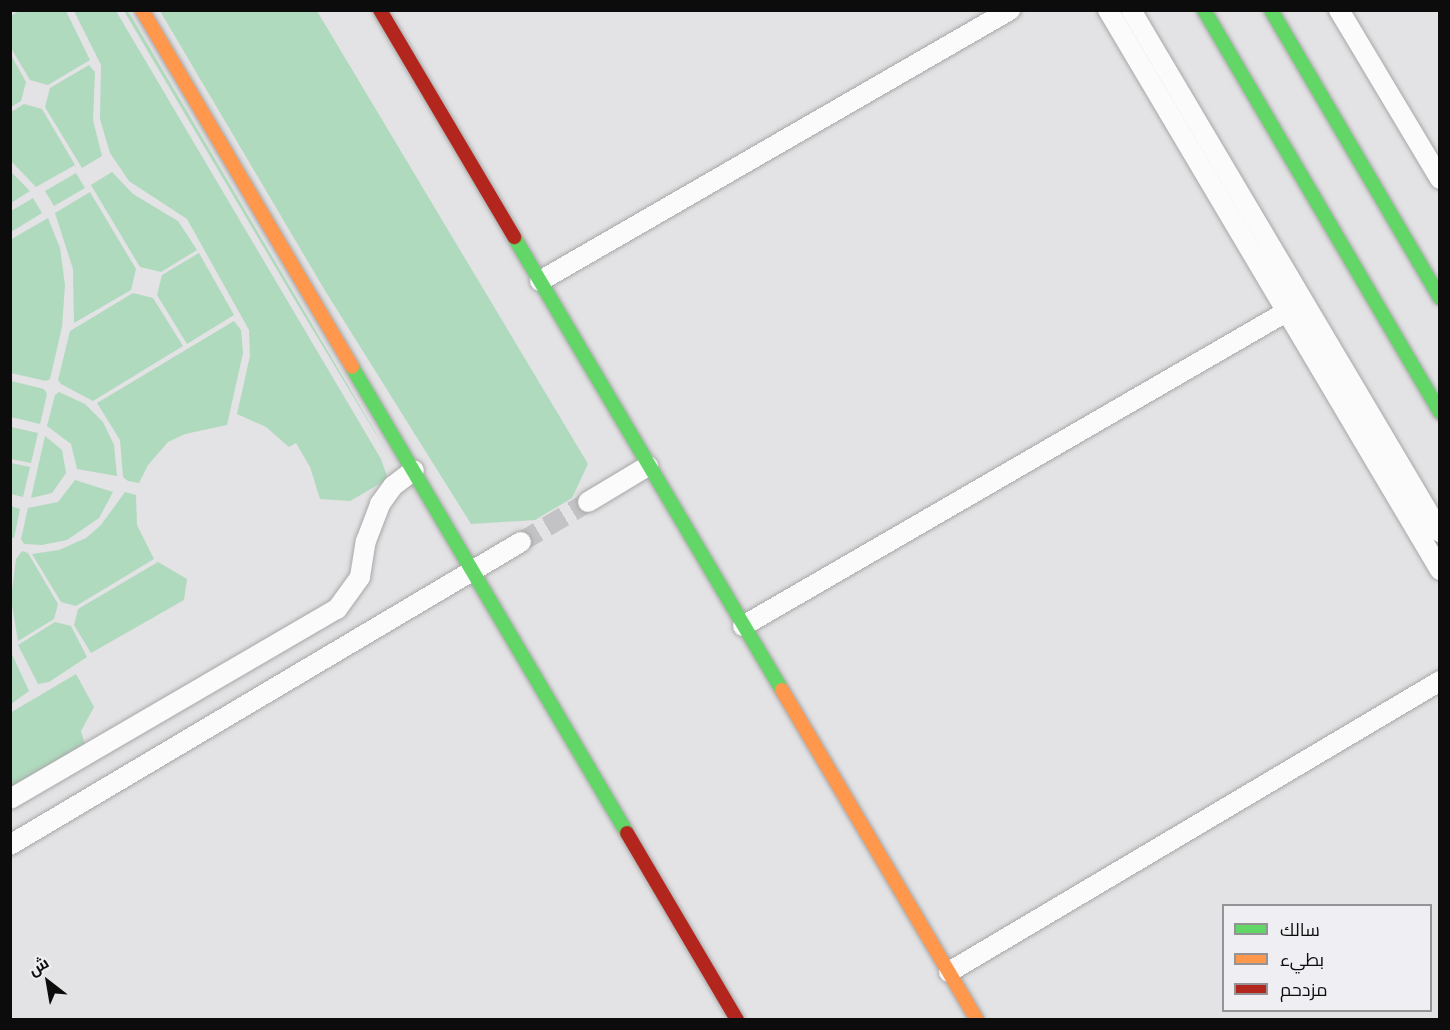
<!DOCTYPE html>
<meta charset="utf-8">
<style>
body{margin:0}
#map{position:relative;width:1450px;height:1030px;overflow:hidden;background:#e3e2e4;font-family:Montserrat,Cairo,sans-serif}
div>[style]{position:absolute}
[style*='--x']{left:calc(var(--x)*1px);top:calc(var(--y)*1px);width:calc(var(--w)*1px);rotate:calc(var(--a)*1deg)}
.green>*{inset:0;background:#afdabe}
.street-tunnel>*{height:20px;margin-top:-10px;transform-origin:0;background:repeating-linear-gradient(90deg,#c3c2c4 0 20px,transparent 0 30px)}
.roads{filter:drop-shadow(0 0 2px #a7a7a8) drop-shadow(0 0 2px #a7a7a8)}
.street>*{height:20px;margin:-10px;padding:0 10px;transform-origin:10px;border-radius:10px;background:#fbfbfb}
.fast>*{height:14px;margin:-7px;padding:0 7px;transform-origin:7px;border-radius:7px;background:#63d668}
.slow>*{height:14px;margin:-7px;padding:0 7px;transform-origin:7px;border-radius:7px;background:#ff974d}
.jam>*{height:14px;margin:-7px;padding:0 7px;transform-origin:7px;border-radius:7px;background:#b3261e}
span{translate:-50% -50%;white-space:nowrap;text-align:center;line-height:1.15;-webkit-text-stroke:6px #efeef2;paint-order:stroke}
.frame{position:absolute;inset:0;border:12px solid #0c0c0d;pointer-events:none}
.legend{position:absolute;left:1222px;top:904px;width:210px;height:108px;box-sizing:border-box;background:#efeef2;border:2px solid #949496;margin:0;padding:8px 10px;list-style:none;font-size:18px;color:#0c0c0d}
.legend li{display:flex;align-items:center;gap:12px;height:30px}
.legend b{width:30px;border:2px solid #949496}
.north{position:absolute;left:18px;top:952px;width:60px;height:60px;-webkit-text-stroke:4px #efeef2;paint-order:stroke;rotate:329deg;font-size:16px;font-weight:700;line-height:24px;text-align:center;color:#0c0c0d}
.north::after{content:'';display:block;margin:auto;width:21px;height:27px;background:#0c0c0d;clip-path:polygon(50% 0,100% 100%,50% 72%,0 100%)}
</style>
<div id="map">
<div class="green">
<i style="clip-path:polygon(19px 11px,66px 11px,90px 60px,48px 85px,30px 80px,11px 48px,11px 16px)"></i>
<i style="clip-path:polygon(74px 11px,116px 11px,381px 459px,388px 479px,350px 501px,320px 499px,310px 467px,296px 443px,289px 447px,266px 427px,237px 414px,250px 356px,249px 330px,187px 219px,129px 181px,110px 153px,100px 119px,101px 65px)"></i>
<i style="clip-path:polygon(124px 11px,128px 11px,391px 459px,299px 307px)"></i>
<i style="clip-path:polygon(160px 11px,317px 11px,588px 464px,572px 498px,535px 520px,471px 524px,324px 289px)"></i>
<i style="clip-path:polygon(11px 55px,26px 82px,21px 101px,11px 107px)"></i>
<i style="clip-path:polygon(89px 65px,95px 72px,93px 120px,102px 156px,82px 168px,45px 107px,50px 88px)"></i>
<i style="clip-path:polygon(24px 104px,42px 109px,75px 165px,36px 187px,11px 161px,11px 112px)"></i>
<i style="clip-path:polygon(10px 171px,30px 191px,11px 203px,10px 203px)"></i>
<i style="clip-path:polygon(112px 172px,133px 194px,178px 221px,197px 250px,161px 272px,140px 267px,91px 185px)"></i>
<i style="clip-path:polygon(76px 173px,85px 188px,54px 206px,45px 191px)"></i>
<i style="clip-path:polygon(90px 192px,136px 269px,131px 290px,74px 323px,73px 269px,55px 213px)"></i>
<i style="clip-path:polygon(33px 198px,42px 213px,11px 232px,11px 211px)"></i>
<i style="clip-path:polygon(48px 218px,60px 248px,65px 285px,62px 327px,50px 379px,46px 381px,11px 373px,10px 240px)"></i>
<i style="clip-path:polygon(199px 253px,234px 315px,187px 344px,157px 295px,162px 275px)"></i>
<i style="clip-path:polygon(133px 293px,153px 298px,183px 346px,93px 401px,61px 384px,58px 380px,70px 331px)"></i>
<i style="clip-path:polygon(234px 321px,241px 330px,243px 353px,227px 425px,185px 434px,168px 442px,148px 465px,139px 483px,128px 481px,123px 477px,120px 440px,97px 403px)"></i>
<i style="clip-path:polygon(11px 381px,44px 389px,47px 394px,40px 424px,11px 417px)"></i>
<i style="clip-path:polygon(59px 392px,85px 404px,103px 422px,114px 445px,117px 476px,77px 469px,71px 444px,47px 426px,55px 395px)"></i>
<i style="clip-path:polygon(11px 427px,38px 433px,31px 463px,11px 459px)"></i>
<i style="clip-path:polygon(45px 436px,62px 450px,66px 473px,52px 493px,31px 498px)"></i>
<i style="clip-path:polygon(11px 463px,30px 467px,23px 497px,11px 494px)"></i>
<i style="clip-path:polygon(75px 480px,113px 492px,99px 518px,67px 540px,42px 545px,24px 544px,21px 539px,28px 508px,58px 502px)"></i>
<i style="clip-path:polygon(125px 492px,136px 495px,137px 525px,154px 559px,76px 606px,61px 602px,32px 554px,59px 550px,86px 538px,101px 525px)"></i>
<i style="clip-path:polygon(11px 506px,20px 509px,14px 538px,11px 537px)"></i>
<i style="clip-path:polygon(22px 551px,28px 553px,58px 604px,54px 619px,18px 641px,11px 599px,16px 559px)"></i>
<i style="clip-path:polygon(158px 562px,187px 579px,184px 600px,91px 653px,74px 625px,78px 609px)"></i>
<i style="clip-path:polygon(55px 622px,71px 626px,87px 657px,49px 682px,38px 684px,18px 645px)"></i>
<i style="clip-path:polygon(10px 650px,29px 691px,11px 704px,10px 704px)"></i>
<i style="clip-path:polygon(76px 674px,94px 707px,81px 731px,85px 744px,11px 788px,10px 713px)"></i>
</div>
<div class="street-tunnel">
<i style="--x:521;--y:542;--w:78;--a:-30.8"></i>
</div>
<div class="roads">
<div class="street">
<i style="--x:1108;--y:10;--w:651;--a:59.34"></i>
<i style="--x:1131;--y:10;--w:607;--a:59.38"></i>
<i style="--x:1339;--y:10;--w:197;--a:59.1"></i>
<i style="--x:540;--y:281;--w:543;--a:-29.97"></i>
<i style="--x:588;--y:502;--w:70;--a:-31"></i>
<i style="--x:743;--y:626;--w:627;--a:-30.04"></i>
<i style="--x:10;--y:799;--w:378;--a:-30.2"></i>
<i style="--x:337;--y:609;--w:39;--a:-54"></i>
<i style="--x:360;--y:577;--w:36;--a:-81"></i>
<i style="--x:366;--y:541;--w:40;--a:-69"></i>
<i style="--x:380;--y:504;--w:22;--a:-54"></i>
<i style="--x:393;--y:486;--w:26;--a:-37"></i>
<i style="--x:10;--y:845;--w:594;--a:-30.67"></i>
<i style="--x:949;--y:972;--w:571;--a:-30.65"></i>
</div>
<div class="fast">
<i style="--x:1204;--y:10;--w:467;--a:59.6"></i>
<i style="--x:1271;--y:10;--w:334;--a:59.6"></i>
<i style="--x:514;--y:237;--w:526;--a:59.39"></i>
<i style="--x:352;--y:367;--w:541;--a:59.45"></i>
</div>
<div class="slow">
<i style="--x:142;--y:10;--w:414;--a:59.5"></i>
<i style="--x:782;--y:690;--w:383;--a:59.4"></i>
</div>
<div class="jam">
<i style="--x:380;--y:10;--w:264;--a:59.4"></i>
<i style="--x:627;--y:833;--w:217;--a:59.5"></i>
</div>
</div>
<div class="frame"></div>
<ul class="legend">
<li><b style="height:8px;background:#63d668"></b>سالك</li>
<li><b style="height:8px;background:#ff974d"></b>بطيء</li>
<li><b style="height:8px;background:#b3261e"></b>مزدحم</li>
</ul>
<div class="north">ش</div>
</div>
